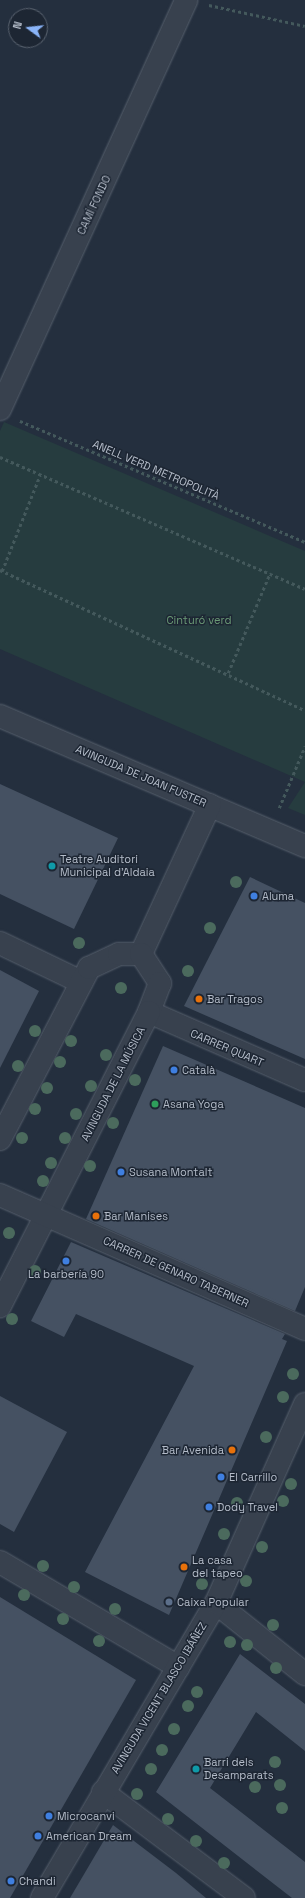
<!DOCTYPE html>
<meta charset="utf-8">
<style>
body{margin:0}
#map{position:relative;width:305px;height:1898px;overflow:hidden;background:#242f3e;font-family:"Space Grotesk",sans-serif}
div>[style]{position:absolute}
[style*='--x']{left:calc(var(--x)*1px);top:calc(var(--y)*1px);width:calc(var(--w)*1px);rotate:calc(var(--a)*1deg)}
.green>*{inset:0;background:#263c3f}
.building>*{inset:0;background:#455162}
.path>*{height:2.5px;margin-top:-1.25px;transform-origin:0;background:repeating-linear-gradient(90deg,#44595c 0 3px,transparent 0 6px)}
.roads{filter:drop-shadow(0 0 1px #565f6c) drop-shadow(0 0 1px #565f6c)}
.minor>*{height:22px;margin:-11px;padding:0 11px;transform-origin:11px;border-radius:11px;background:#38414e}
.trees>*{width:12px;height:12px;margin:-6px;border-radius:50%;background:#4b6a5d}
.dots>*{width:11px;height:11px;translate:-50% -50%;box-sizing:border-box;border:2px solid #1d2633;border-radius:50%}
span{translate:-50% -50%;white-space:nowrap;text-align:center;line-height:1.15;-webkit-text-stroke:3px #1d2633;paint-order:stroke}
.street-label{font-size:11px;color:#b4bcc9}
.park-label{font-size:11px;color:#6b9a76}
.poi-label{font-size:11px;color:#b4bcc9}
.left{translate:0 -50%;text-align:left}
.right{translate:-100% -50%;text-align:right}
.north{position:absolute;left:8px;top:8px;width:40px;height:40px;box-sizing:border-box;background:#1d2633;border:1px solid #59626f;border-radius:50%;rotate:285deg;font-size:11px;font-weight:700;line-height:16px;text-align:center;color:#b4bcc9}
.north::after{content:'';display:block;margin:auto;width:14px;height:18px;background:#8ab4f8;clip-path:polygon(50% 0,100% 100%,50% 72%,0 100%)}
</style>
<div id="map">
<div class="green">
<i style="clip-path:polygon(4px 422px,305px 551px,305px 782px,0 649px,0 431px)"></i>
<i style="clip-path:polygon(305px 782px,305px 815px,288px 808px)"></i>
</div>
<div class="building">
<i style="clip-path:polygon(0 784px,118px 838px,74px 929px,0 894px)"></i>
<i style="clip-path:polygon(250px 877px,305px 903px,305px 1059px,184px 1006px)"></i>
<i style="clip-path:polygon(0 970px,39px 991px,0 1068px)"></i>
<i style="clip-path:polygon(163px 1046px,305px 1108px,305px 1287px,295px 1311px,86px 1219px)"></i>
<i style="clip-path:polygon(71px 1242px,285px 1334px,282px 1339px,287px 1341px,169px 1615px,85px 1572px,194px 1366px,76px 1314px,64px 1337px,31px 1321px)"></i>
<i style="clip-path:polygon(0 1396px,67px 1432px,14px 1532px,0 1524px)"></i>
<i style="clip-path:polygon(0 1597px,136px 1680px,10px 1898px,0 1898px)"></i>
<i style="clip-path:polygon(240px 1654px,305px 1704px,305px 1751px,256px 1712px,210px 1788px,305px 1862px,305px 1898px,292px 1898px,156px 1792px)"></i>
<i style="clip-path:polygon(113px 1825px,176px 1873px,206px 1898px,70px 1898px)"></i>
</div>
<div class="path">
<i style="--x:209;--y:5;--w:98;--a:12.3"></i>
<i style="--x:20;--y:421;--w:310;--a:23"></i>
<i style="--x:0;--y:457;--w:332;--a:23.4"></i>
<i style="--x:0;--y:570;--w:336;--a:24.7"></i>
<i style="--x:2;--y:571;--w:103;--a:-68.4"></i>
<i style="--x:228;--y:673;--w:108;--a:-67.2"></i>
<i style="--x:279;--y:808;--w:67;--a:-67.2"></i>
</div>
<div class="roads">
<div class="minor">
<i style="--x:0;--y:409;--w:449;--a:-65.5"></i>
<i style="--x:0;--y:716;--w:332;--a:23.1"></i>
<i style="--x:0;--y:943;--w:90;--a:25.7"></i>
<i style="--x:141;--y:954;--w:164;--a:-65.2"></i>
<i style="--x:149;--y:1012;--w:170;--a:23.6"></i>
<i style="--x:0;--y:1139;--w:193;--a:-62.5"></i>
<i style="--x:89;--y:968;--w:33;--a:-25"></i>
<i style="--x:119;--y:954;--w:22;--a:0"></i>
<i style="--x:141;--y:954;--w:35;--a:57"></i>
<i style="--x:160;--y:983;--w:31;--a:111"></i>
<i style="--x:149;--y:1012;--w:330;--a:116.9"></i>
<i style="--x:0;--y:1195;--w:333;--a:23.7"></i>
<i style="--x:0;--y:1562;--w:207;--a:30.5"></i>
<i style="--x:216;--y:1603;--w:114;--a:38.6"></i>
<i style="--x:103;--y:1792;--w:176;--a:36.9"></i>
<i style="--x:42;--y:1898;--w:342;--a:-59.5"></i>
<i style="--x:216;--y:1603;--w:218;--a:-65.9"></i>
</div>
</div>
<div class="trees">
<i style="left:236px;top:882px"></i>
<i style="left:210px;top:928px"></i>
<i style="left:79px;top:943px"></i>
<i style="left:188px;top:971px"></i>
<i style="left:121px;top:988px"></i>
<i style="left:35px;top:1031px"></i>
<i style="left:71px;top:1041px"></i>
<i style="left:106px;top:1055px"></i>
<i style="left:60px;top:1062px"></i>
<i style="left:18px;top:1066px"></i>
<i style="left:135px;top:1080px"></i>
<i style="left:91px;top:1086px"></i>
<i style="left:47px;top:1088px"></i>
<i style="left:35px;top:1109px"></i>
<i style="left:76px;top:1114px"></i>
<i style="left:113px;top:1123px"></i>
<i style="left:22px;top:1138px"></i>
<i style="left:65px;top:1138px"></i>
<i style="left:51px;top:1163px"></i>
<i style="left:90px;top:1166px"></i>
<i style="left:43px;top:1181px"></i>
<i style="left:9px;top:1233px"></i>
<i style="left:35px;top:1271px"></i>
<i style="left:12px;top:1319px"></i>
<i style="left:293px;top:1374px"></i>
<i style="left:283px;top:1397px"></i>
<i style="left:266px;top:1437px"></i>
<i style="left:291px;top:1484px"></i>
<i style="left:283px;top:1501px"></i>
<i style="left:237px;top:1503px"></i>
<i style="left:224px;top:1534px"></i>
<i style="left:262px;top:1547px"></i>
<i style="left:43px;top:1566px"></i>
<i style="left:246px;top:1581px"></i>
<i style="left:202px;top:1584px"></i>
<i style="left:74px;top:1587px"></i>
<i style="left:24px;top:1595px"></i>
<i style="left:115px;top:1609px"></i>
<i style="left:63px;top:1619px"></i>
<i style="left:273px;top:1625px"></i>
<i style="left:99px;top:1641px"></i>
<i style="left:230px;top:1642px"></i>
<i style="left:247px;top:1645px"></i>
<i style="left:276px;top:1668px"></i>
<i style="left:197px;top:1692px"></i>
<i style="left:188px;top:1706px"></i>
<i style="left:174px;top:1729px"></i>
<i style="left:162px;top:1750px"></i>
<i style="left:275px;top:1762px"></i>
<i style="left:151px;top:1769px"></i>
<i style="left:280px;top:1785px"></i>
<i style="left:255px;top:1787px"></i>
<i style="left:137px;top:1794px"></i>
<i style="left:282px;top:1808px"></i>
<i style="left:168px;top:1819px"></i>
<i style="left:196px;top:1841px"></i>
<i style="left:224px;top:1863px"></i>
</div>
<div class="dots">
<i style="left:52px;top:866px;background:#0f9aa8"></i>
<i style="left:254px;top:896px;background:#3f7fe0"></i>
<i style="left:199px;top:999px;background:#e8710a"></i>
<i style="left:174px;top:1070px;background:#3f7fe0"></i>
<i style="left:155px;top:1104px;background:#2e9e5b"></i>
<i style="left:121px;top:1172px;background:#3f7fe0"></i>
<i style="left:96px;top:1216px;background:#e8710a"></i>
<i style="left:66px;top:1261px;background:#3f7fe0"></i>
<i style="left:232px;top:1450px;background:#e8710a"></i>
<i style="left:221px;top:1477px;background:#3f7fe0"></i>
<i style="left:209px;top:1507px;background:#3f7fe0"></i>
<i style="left:184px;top:1567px;background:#e8710a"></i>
<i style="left:169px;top:1602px;background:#5c6f8a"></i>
<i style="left:196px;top:1769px;background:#0f9aa8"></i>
<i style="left:49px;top:1816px;background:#3f7fe0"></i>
<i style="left:38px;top:1836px;background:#3f7fe0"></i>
<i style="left:11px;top:1881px;background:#3f7fe0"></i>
</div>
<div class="street-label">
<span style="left:94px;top:205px;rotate:-65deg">CAMÍ FONDO</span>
<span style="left:156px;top:470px;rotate:23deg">ANELL VERD METROPOLITÀ</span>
<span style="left:141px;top:776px;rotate:23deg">AVINGUDA DE JOAN FUSTER</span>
<span style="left:227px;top:1048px;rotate:23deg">CARRER QUART</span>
<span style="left:113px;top:1084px;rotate:-63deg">AVINGUDA DE LA MÚSICA</span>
<span style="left:176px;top:1272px;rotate:24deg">CARRER DE GENARO TABERNER</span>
<span style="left:159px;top:1698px;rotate:-59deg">AVINGUDA VICENT BLASCO IBÁÑEZ</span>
</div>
<div class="park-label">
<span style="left:199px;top:620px">Cinturó verd</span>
</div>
<div class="poi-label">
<span class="left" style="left:60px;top:866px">Teatre Auditori<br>Municipal d'Aldaia</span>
<span class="left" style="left:262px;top:896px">Aluma</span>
<span class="left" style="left:207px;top:999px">Bar Tragos</span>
<span class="left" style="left:182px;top:1070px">Català</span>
<span class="left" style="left:163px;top:1104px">Asana Yoga</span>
<span class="left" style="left:129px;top:1172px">Susana Montalt</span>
<span class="left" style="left:104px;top:1216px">Bar Manises</span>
<span style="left:66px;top:1274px">La barbería 90</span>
<span class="right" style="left:224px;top:1450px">Bar Avenida</span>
<span class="left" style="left:229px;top:1477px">El Carrillo</span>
<span class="left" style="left:217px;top:1507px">Dody Travel</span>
<span class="left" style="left:192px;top:1567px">La casa<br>del tapeo</span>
<span class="left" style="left:177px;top:1602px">Caixa Popular</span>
<span class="left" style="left:204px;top:1769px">Barri dels<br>Desamparats</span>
<span class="left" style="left:57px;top:1816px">Microcanvi</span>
<span class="left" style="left:46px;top:1836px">American Dream</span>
<span class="left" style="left:19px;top:1881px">Chandi</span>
</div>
<div class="north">N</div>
</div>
